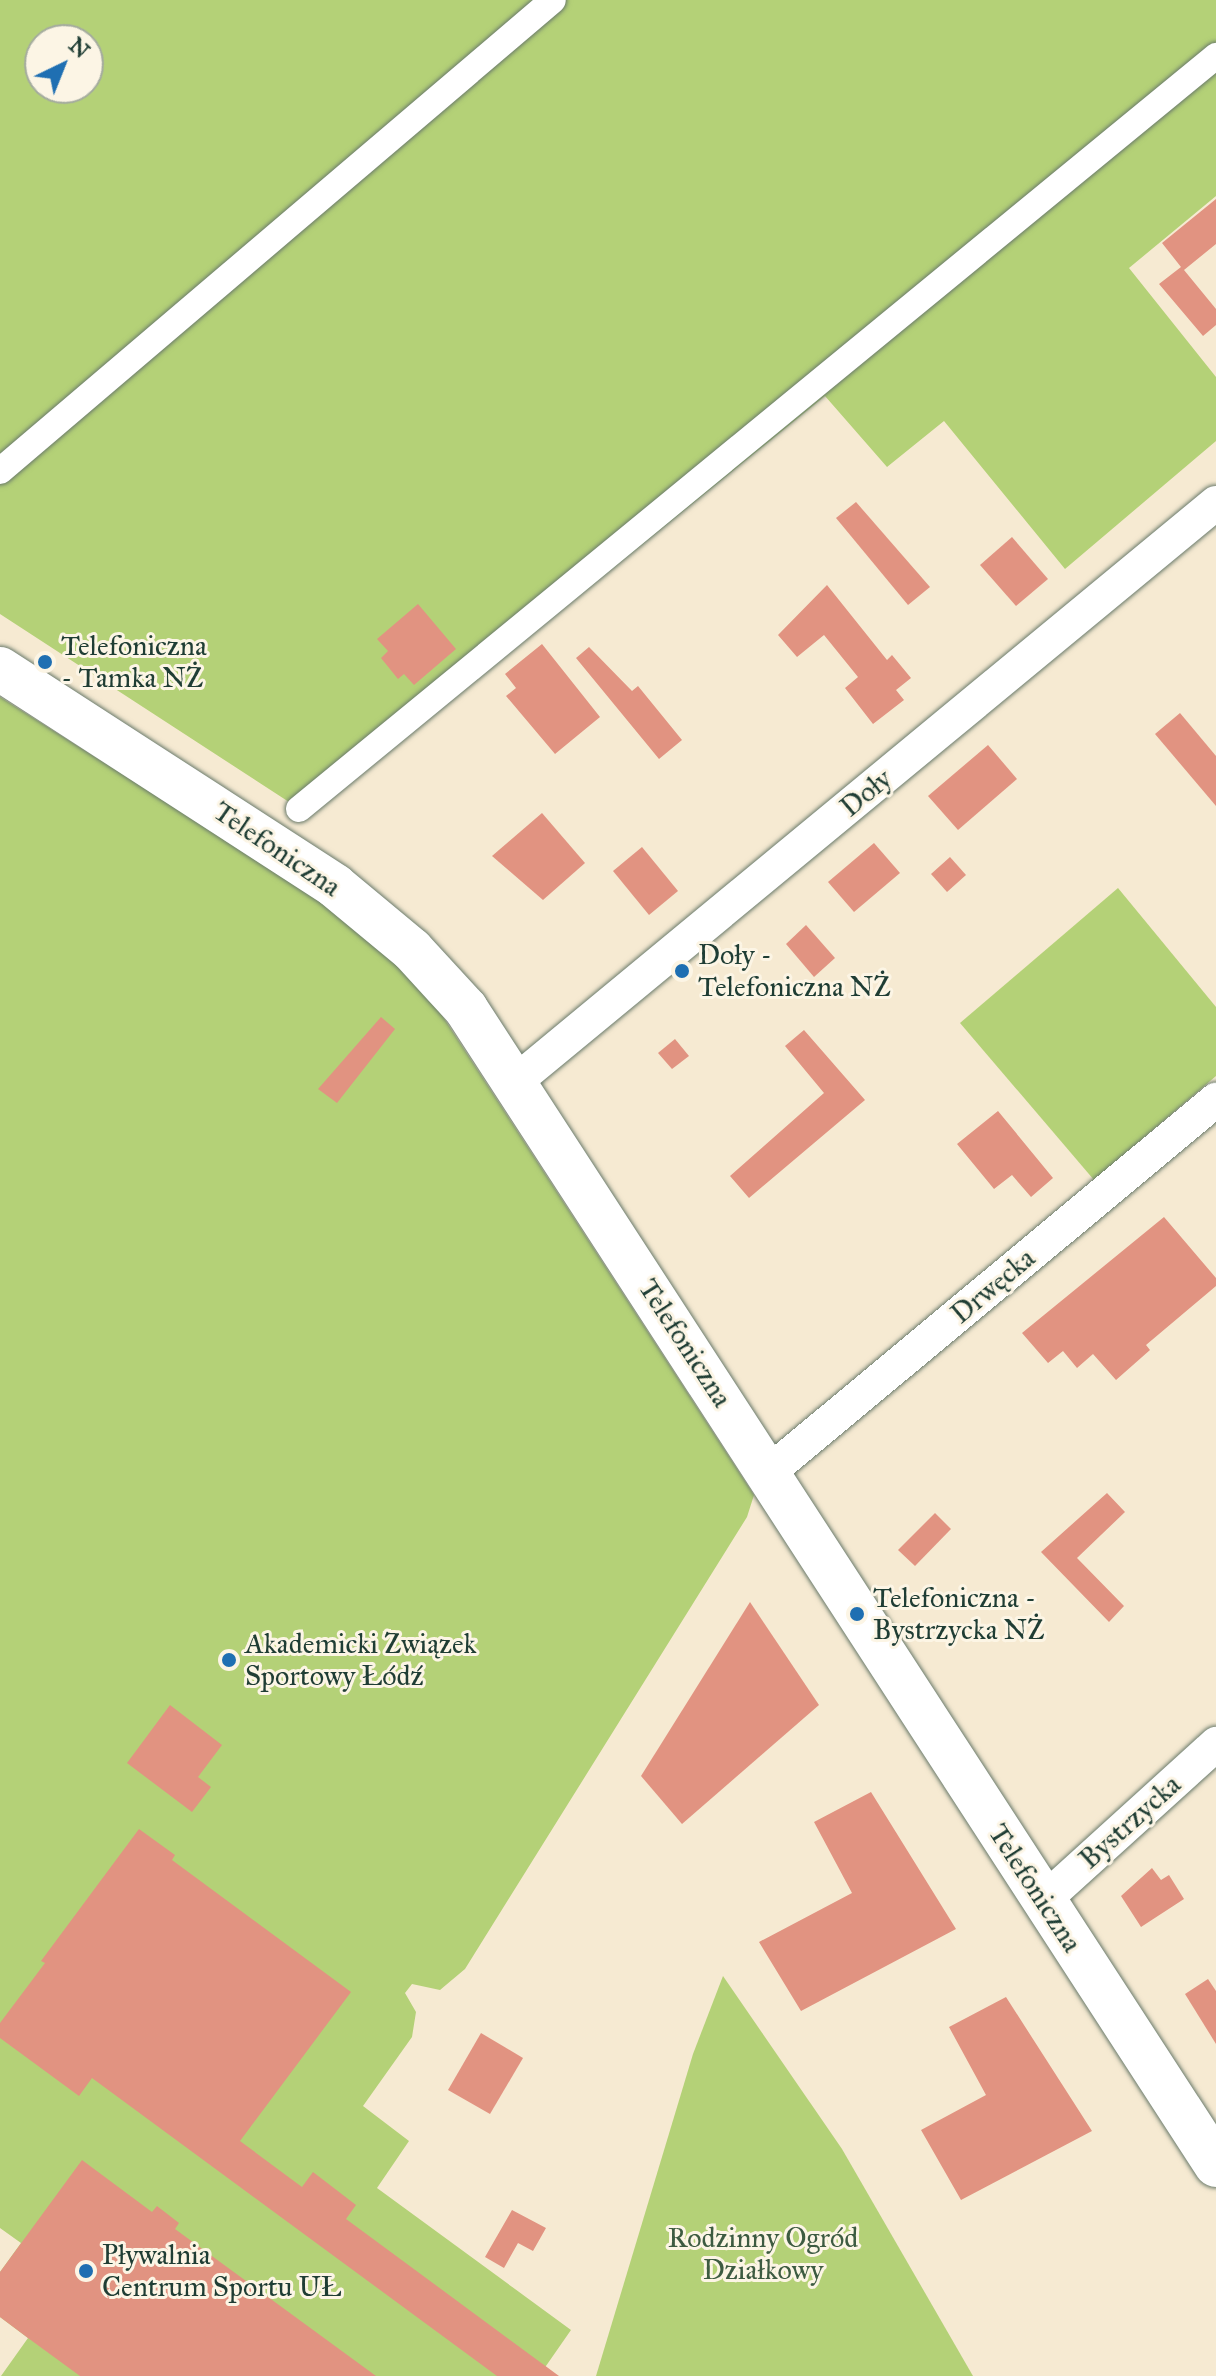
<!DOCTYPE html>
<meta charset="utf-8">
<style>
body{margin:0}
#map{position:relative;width:1216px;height:2376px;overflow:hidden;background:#f6ead2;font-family:"IM FELL Great Primer",serif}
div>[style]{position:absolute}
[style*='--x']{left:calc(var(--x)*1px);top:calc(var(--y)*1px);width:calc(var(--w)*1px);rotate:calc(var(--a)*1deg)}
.green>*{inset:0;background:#b4d177}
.building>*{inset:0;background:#e19381}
.roads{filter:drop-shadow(0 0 2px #6a7a6b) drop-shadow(0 0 2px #6a7a6b)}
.pedestrian>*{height:26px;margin:-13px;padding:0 13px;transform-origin:13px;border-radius:13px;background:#fff}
.minor>*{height:34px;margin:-17px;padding:0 17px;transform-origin:17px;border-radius:17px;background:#fff}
.tertiary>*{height:44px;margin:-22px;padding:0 22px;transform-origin:22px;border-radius:22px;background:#fff}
.dots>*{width:22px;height:22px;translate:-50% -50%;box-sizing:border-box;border:4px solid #fcf5e5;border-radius:50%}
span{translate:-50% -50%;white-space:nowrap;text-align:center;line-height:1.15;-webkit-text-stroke:6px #fcf5e5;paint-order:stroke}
.poi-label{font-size:28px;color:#1f3d34}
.left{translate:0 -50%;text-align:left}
.street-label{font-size:28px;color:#1f3d34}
.park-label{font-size:28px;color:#3d5b41}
.north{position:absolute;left:24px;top:24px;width:80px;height:80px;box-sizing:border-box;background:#fcf5e5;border:2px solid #a4ab9e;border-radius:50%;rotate:43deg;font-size:22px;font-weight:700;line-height:32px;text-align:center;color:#1f3d34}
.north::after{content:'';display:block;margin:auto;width:28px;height:36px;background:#1f6fb2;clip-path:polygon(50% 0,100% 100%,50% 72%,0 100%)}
</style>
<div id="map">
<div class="green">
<i style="clip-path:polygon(evenodd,0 0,1216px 0,1216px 196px,1129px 268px,1216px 377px,1216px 441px,1065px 569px,944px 421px,887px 467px,825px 396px,309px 815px,0 614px,0 0,40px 40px,88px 40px,88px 88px,40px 88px,40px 40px)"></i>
<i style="clip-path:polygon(0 697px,296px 884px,371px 940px,434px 1003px,754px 1495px,747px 1517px,465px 1969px,440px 1990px,412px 1984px,405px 1993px,416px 2012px,412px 2037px,363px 2106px,409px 2141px,377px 2188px,571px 2330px,539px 2376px,1px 2376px,28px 2338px,0 2317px,0 2272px,21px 2243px,0 2228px)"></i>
<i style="clip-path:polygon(1118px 888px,1216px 1007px,1216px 1076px,1094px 1180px,960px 1023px)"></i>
<i style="clip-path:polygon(723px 1976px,842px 2149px,973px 2376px,596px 2376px,693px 2054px)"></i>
</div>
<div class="building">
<i style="clip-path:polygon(1216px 199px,1216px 244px,1184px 270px,1216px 309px,1216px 325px,1203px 336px,1159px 284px,1181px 267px,1162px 243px)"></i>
<i style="clip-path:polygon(856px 502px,930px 587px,908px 605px,836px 518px)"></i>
<i style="clip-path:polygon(1012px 537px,1048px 579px,1016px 606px,980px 565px)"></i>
<i style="clip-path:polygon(827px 585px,887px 660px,892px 655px,911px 678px,896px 690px,904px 700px,873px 724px,845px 688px,858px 677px,824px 635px,797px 657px,778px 635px)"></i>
<i style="clip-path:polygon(418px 604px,456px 649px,414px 685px,404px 674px,398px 679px,381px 658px,388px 651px,377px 639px)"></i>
<i style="clip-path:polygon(542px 644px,600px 717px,555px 754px,506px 696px,516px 688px,505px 674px)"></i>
<i style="clip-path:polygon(589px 647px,632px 691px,638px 686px,682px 740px,659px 759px,576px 658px)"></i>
<i style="clip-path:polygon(1180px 713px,1216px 756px,1216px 806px,1155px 734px)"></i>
<i style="clip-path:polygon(988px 745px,1017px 779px,958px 830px,928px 796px)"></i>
<i style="clip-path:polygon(542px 813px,585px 863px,543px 900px,492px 856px)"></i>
<i style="clip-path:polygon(874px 843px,900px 873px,854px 912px,828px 882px)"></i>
<i style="clip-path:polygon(642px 847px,678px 891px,649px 915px,613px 871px)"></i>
<i style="clip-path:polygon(950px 857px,966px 875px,947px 892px,931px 874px)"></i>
<i style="clip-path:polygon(806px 925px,835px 958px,814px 977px,786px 944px)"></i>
<i style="clip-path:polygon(381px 1017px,395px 1029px,337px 1103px,318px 1089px)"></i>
<i style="clip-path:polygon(804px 1030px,865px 1100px,749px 1198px,730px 1176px,824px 1093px,785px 1046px)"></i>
<i style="clip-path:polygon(675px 1039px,689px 1056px,672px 1069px,658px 1053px)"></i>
<i style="clip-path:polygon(998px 1111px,1053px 1178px,1031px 1197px,1012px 1175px,994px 1189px,957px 1144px)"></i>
<i style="clip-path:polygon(1164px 1217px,1216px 1278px,1216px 1286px,1146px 1345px,1150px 1350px,1116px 1380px,1093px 1354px,1077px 1368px,1063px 1351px,1048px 1363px,1022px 1333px)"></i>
<i style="clip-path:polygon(1107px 1493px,1125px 1512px,1077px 1558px,1124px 1606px,1109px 1622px,1041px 1552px)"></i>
<i style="clip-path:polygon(935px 1513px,951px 1529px,915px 1566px,898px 1550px)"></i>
<i style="clip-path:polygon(750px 1602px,819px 1705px,682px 1824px,641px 1776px)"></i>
<i style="clip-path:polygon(170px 1705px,222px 1745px,198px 1777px,211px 1787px,192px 1812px,127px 1763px)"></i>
<i style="clip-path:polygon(871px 1792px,956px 1929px,801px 2011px,759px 1942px,852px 1893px,814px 1822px)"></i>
<i style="clip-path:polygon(139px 1829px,175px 1855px,172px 1860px,351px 1992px,240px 2141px,302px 2187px,313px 2172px,356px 2205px,346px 2219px,559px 2376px,497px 2376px,92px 2078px,79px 2096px,0 2038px,0 2023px,45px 1963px,41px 1961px)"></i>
<i style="clip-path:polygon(1152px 1868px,1161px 1880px,1169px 1875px,1184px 1899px,1141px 1927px,1121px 1896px)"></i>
<i style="clip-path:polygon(1208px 1979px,1216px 1991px,1216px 2044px,1185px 1994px)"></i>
<i style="clip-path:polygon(1006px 1997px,1092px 2131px,961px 2200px,921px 2130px,986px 2095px,949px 2027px)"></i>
<i style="clip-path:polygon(481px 2033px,523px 2058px,490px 2114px,448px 2090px)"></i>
<i style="clip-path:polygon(82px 2160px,152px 2212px,157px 2206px,179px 2223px,175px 2229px,376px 2376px,80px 2376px,28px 2338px,0 2317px,0 2272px)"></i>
<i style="clip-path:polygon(512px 2210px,546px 2228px,533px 2251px,518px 2243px,504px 2268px,485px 2257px)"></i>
</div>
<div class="roads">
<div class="pedestrian">
<i style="--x:0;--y:471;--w:726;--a:-40.42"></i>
<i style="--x:299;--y:809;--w:1187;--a:-39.39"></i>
</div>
<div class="minor">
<i style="--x:515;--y:1082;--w:909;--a:-39.56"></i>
<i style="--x:769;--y:1472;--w:582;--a:-39.77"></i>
<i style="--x:1043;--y:1901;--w:234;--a:-42.2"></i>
</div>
<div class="tertiary">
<i style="--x:0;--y:669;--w:399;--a:32.9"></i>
<i style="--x:335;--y:886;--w:100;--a:39.7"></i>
<i style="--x:412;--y:950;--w:80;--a:47.5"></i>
<i style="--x:466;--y:1009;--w:1378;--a:57.02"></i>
</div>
</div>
<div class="dots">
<i style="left:45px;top:662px;background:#1f6fb2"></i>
<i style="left:682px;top:971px;background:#1f6fb2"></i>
<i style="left:857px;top:1614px;background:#1f6fb2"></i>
<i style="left:229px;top:1660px;background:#1f6fb2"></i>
<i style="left:86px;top:2271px;background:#1f6fb2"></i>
</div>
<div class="poi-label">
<span class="left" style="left:61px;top:662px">Telefoniczna<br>- Tamka NŻ</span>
<span class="left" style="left:698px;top:971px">Doły -<br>Telefoniczna NŻ</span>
<span class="left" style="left:873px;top:1614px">Telefoniczna -<br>Bystrzycka NŻ</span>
<span class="left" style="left:245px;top:1660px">Akademicki Związek<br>Sportowy Łódź</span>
<span class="left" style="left:102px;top:2271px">Pływalnia<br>Centrum Sportu UŁ</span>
</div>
<div class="street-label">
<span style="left:866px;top:793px;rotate:-40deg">Doły</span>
<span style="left:277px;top:849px;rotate:34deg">Telefoniczna</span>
<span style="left:993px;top:1286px;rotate:-40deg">Drwęcka</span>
<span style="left:685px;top:1343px;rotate:57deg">Telefoniczna</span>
<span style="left:1130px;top:1822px;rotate:-42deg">Bystrzycka</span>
<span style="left:1035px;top:1888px;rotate:57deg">Telefoniczna</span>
</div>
<div class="park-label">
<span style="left:763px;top:2254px">Rodzinny Ogród<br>Działkowy</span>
</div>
<div class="north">N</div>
</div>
